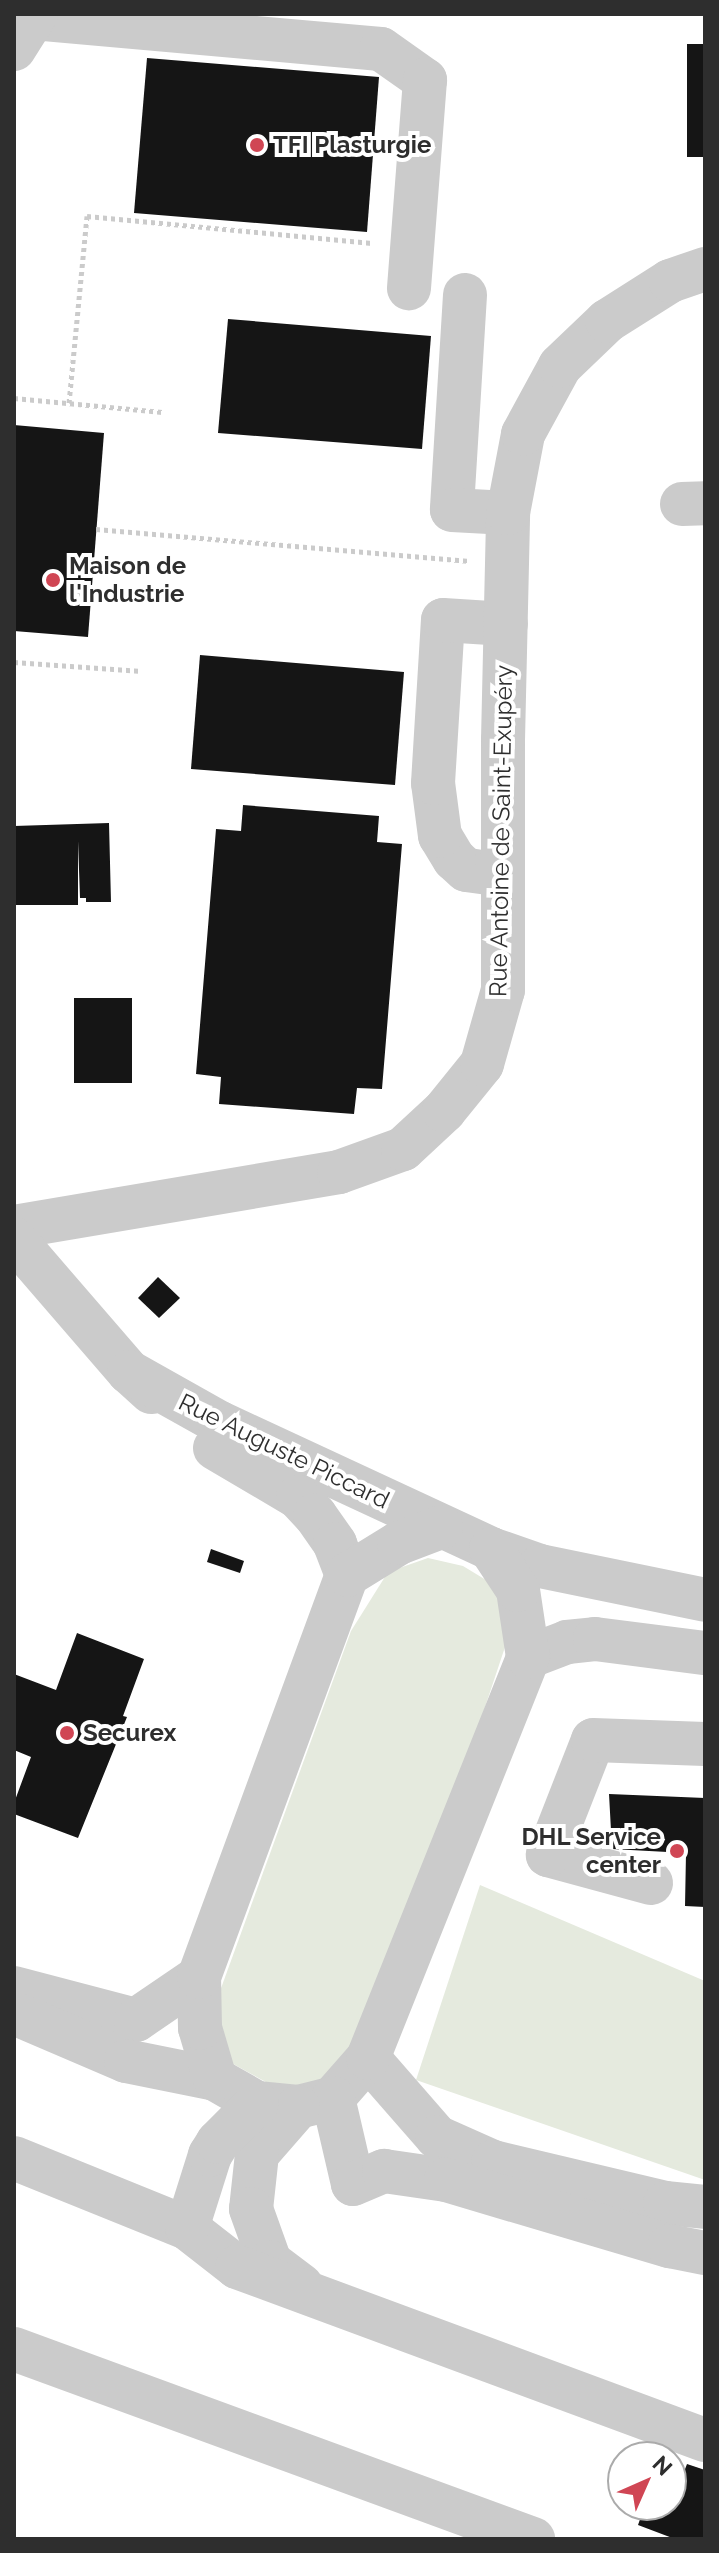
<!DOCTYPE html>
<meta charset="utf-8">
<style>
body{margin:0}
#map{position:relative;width:719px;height:2553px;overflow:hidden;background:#fff;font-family:Raleway,sans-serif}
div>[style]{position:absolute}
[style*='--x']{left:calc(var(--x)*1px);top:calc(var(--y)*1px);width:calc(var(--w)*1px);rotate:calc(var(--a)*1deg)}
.green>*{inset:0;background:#e5eade}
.building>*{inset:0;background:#151515}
.path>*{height:5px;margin-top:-2.5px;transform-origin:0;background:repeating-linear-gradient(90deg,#cbcbcb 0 4px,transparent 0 8px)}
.minor>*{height:44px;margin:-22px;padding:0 22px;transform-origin:22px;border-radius:22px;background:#cbcbcb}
.dots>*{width:22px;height:22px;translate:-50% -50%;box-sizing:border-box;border:4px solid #fff;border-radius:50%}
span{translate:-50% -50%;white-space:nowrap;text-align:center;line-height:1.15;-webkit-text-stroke:8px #fff;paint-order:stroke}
.poi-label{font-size:24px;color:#2e2e2e;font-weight:700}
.left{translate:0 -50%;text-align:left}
.right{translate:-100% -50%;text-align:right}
.street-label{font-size:24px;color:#2e2e2e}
.frame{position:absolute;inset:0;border:16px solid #2e2e2e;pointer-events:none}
.north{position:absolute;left:607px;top:2441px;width:80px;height:80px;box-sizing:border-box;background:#fff;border:2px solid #ababab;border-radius:50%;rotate:45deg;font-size:22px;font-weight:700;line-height:32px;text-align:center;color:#2e2e2e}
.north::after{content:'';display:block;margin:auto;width:28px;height:36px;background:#d04654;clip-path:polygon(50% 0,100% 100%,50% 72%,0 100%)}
</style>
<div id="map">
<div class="green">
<i style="clip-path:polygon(428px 1558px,463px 1566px,486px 1580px,504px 1606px,506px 1644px,473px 1743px,341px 2079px,284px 2092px,226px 2060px,216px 2002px,351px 1631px,388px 1572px)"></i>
<i style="clip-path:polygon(480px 1885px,705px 1981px,705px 2180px,416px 2080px)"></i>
</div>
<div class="building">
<i style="clip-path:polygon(687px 44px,705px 44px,705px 157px,687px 157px)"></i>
<i style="clip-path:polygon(147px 58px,379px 77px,367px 232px,134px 213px)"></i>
<i style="clip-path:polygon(228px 319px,431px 336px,422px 449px,218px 433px)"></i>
<i style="clip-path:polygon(14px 425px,104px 433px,88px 637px,14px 631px)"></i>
<i style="clip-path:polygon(200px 655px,404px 672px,395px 785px,191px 769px)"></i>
<i style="clip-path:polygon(243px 805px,379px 816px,377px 842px,402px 844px,382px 1089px,357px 1088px,354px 1114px,219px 1104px,221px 1077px,196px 1074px,216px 829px,241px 831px)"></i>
<i style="clip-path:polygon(109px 823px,111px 902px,86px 902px,86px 898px,80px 898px,78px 841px,78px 905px,14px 905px,14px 826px)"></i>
<i style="clip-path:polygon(74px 998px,132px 998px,132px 1083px,74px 1083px)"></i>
<i style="clip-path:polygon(158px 1277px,180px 1298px,159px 1318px,138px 1298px)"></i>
<i style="clip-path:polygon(211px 1549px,244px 1561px,240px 1573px,207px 1562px)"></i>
<i style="clip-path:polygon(77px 1633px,144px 1659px,123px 1716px,127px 1717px,78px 1838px,14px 1814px,14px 1803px,31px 1757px,14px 1750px,14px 1674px,56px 1690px)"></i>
<i style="clip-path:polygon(609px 1794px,705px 1798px,705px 1907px,685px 1906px,686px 1853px,612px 1849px)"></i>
<i style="clip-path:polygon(687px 2464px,705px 2470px,705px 2539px,675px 2539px,638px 2525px,645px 2505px,671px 2505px,671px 2479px,680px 2482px)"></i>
</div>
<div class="path">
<i style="--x:14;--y:398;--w:149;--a:5.4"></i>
<i style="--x:69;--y:403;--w:188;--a:-84.5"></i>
<i style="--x:87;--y:216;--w:286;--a:5.4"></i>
<i style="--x:96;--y:529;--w:375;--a:4.9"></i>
<i style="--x:14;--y:662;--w:128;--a:4"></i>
</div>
<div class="minor">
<i style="--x:33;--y:18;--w:349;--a:5.1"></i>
<i style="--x:381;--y:49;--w:54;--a:35.2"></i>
<i style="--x:425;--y:80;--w:209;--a:94.4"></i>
<i style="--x:14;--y:49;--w:41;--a:-57.8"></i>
<i style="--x:465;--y:295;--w:215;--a:93.5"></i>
<i style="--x:452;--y:510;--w:56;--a:3.1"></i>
<i style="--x:682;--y:504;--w:23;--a:-2"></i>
<i style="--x:503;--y:875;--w:37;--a:-172"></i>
<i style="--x:466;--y:870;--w:16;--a:-137"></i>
<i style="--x:454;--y:859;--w:27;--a:-121"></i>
<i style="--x:440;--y:836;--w:53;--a:-97.5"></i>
<i style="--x:433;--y:783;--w:163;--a:-86.5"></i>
<i style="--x:443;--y:620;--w:63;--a:3.6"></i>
<i style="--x:14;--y:1227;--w:330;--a:-9.6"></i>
<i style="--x:339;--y:1172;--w:68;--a:-19.8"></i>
<i style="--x:403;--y:1149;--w:56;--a:-42.8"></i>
<i style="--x:444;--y:1111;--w:60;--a:-51"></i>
<i style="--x:482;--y:1064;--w:77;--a:-74.2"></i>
<i style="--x:503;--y:990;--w:250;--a:-90"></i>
<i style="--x:503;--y:740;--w:227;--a:-88.7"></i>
<i style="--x:508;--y:513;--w:80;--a:-79.2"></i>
<i style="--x:523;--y:434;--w:77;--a:-61.4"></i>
<i style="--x:560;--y:366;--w:65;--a:-43.8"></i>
<i style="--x:607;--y:321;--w:75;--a:-32.4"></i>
<i style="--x:670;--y:281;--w:37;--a:-19"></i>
<i style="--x:14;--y:1239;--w:176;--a:49.2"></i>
<i style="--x:129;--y:1372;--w:30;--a:42"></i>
<i style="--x:129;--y:1372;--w:104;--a:29.3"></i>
<i style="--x:220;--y:1423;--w:299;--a:24.9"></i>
<i style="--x:491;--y:1549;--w:52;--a:19.1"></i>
<i style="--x:540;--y:1566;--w:168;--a:11.6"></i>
<i style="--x:215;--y:1448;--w:96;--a:30.6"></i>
<i style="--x:298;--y:1497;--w:25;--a:47"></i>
<i style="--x:315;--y:1515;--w:35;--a:55"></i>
<i style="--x:335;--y:1544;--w:33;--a:69"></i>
<i style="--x:528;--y:1657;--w:42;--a:-21"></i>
<i style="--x:567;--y:1642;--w:28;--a:-6"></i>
<i style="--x:595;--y:1639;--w:111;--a:7.3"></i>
<i style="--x:651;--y:1883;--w:107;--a:-164.8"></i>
<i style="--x:548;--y:1855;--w:123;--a:-68.6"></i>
<i style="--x:593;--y:1740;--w:112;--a:2"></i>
<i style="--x:14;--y:1988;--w:126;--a:14.7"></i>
<i style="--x:136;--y:2020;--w:76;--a:-34.3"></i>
<i style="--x:14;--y:2013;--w:122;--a:23.2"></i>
<i style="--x:126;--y:2061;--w:91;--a:11.4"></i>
<i style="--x:215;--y:2079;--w:48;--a:29.7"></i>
<i style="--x:257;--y:2103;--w:41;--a:5.6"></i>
<i style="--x:298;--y:2107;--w:36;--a:-14"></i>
<i style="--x:368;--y:2058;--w:105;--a:48.9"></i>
<i style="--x:437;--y:2137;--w:61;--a:24.1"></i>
<i style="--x:493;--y:2162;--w:177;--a:13.4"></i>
<i style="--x:665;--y:2203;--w:40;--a:5.7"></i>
<i style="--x:215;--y:2079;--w:53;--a:-106.4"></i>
<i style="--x:200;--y:2028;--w:51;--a:-91.1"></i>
<i style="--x:199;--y:1977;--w:428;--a:-69.8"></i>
<i style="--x:347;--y:1575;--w:61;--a:-31.6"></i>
<i style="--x:399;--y:1543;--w:45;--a:-20.9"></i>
<i style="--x:333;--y:2098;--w:53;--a:-48.8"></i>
<i style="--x:368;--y:2058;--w:432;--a:-68.2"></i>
<i style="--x:528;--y:1657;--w:68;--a:-98.5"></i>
<i style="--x:518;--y:1590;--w:49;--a:-123.4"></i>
<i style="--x:333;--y:2098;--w:88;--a:76.9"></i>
<i style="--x:353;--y:2184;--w:34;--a:-23"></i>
<i style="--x:384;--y:2171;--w:63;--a:8.3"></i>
<i style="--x:446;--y:2180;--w:233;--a:16.5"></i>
<i style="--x:669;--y:2246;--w:37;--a:11"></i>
<i style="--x:298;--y:2107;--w:62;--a:131.1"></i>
<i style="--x:257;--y:2154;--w:55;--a:96.2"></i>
<i style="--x:251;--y:2209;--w:56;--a:70.3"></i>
<i style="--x:270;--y:2262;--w:39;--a:37"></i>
<i style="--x:14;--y:2158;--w:187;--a:22"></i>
<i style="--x:187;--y:2228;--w:63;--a:38"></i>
<i style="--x:237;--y:2267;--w:499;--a:20.3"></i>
<i style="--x:187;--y:2228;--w:77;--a:-72.5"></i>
<i style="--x:210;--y:2155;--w:15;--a:-58"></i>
<i style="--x:218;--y:2142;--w:55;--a:-45"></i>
<i style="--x:14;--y:2349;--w:553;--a:20.11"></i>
</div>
<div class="dots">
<i style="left:257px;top:145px;background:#d04654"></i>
<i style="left:53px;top:580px;background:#d04654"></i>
<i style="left:67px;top:1733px;background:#d04654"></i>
<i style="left:677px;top:1851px;background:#d04654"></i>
</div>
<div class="poi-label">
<span class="left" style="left:273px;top:145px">TFI Plasturgie</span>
<span class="left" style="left:69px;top:580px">Maison de<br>l'Industrie</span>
<span class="left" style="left:83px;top:1733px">Securex</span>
<span class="right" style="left:661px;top:1851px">DHL Service<br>center</span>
</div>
<div class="street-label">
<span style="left:501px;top:831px;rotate:-89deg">Rue Antoine de Saint-Exupéry</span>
<span style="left:284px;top:1451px;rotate:26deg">Rue Auguste Piccard</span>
</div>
<div class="frame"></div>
<div class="north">N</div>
</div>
